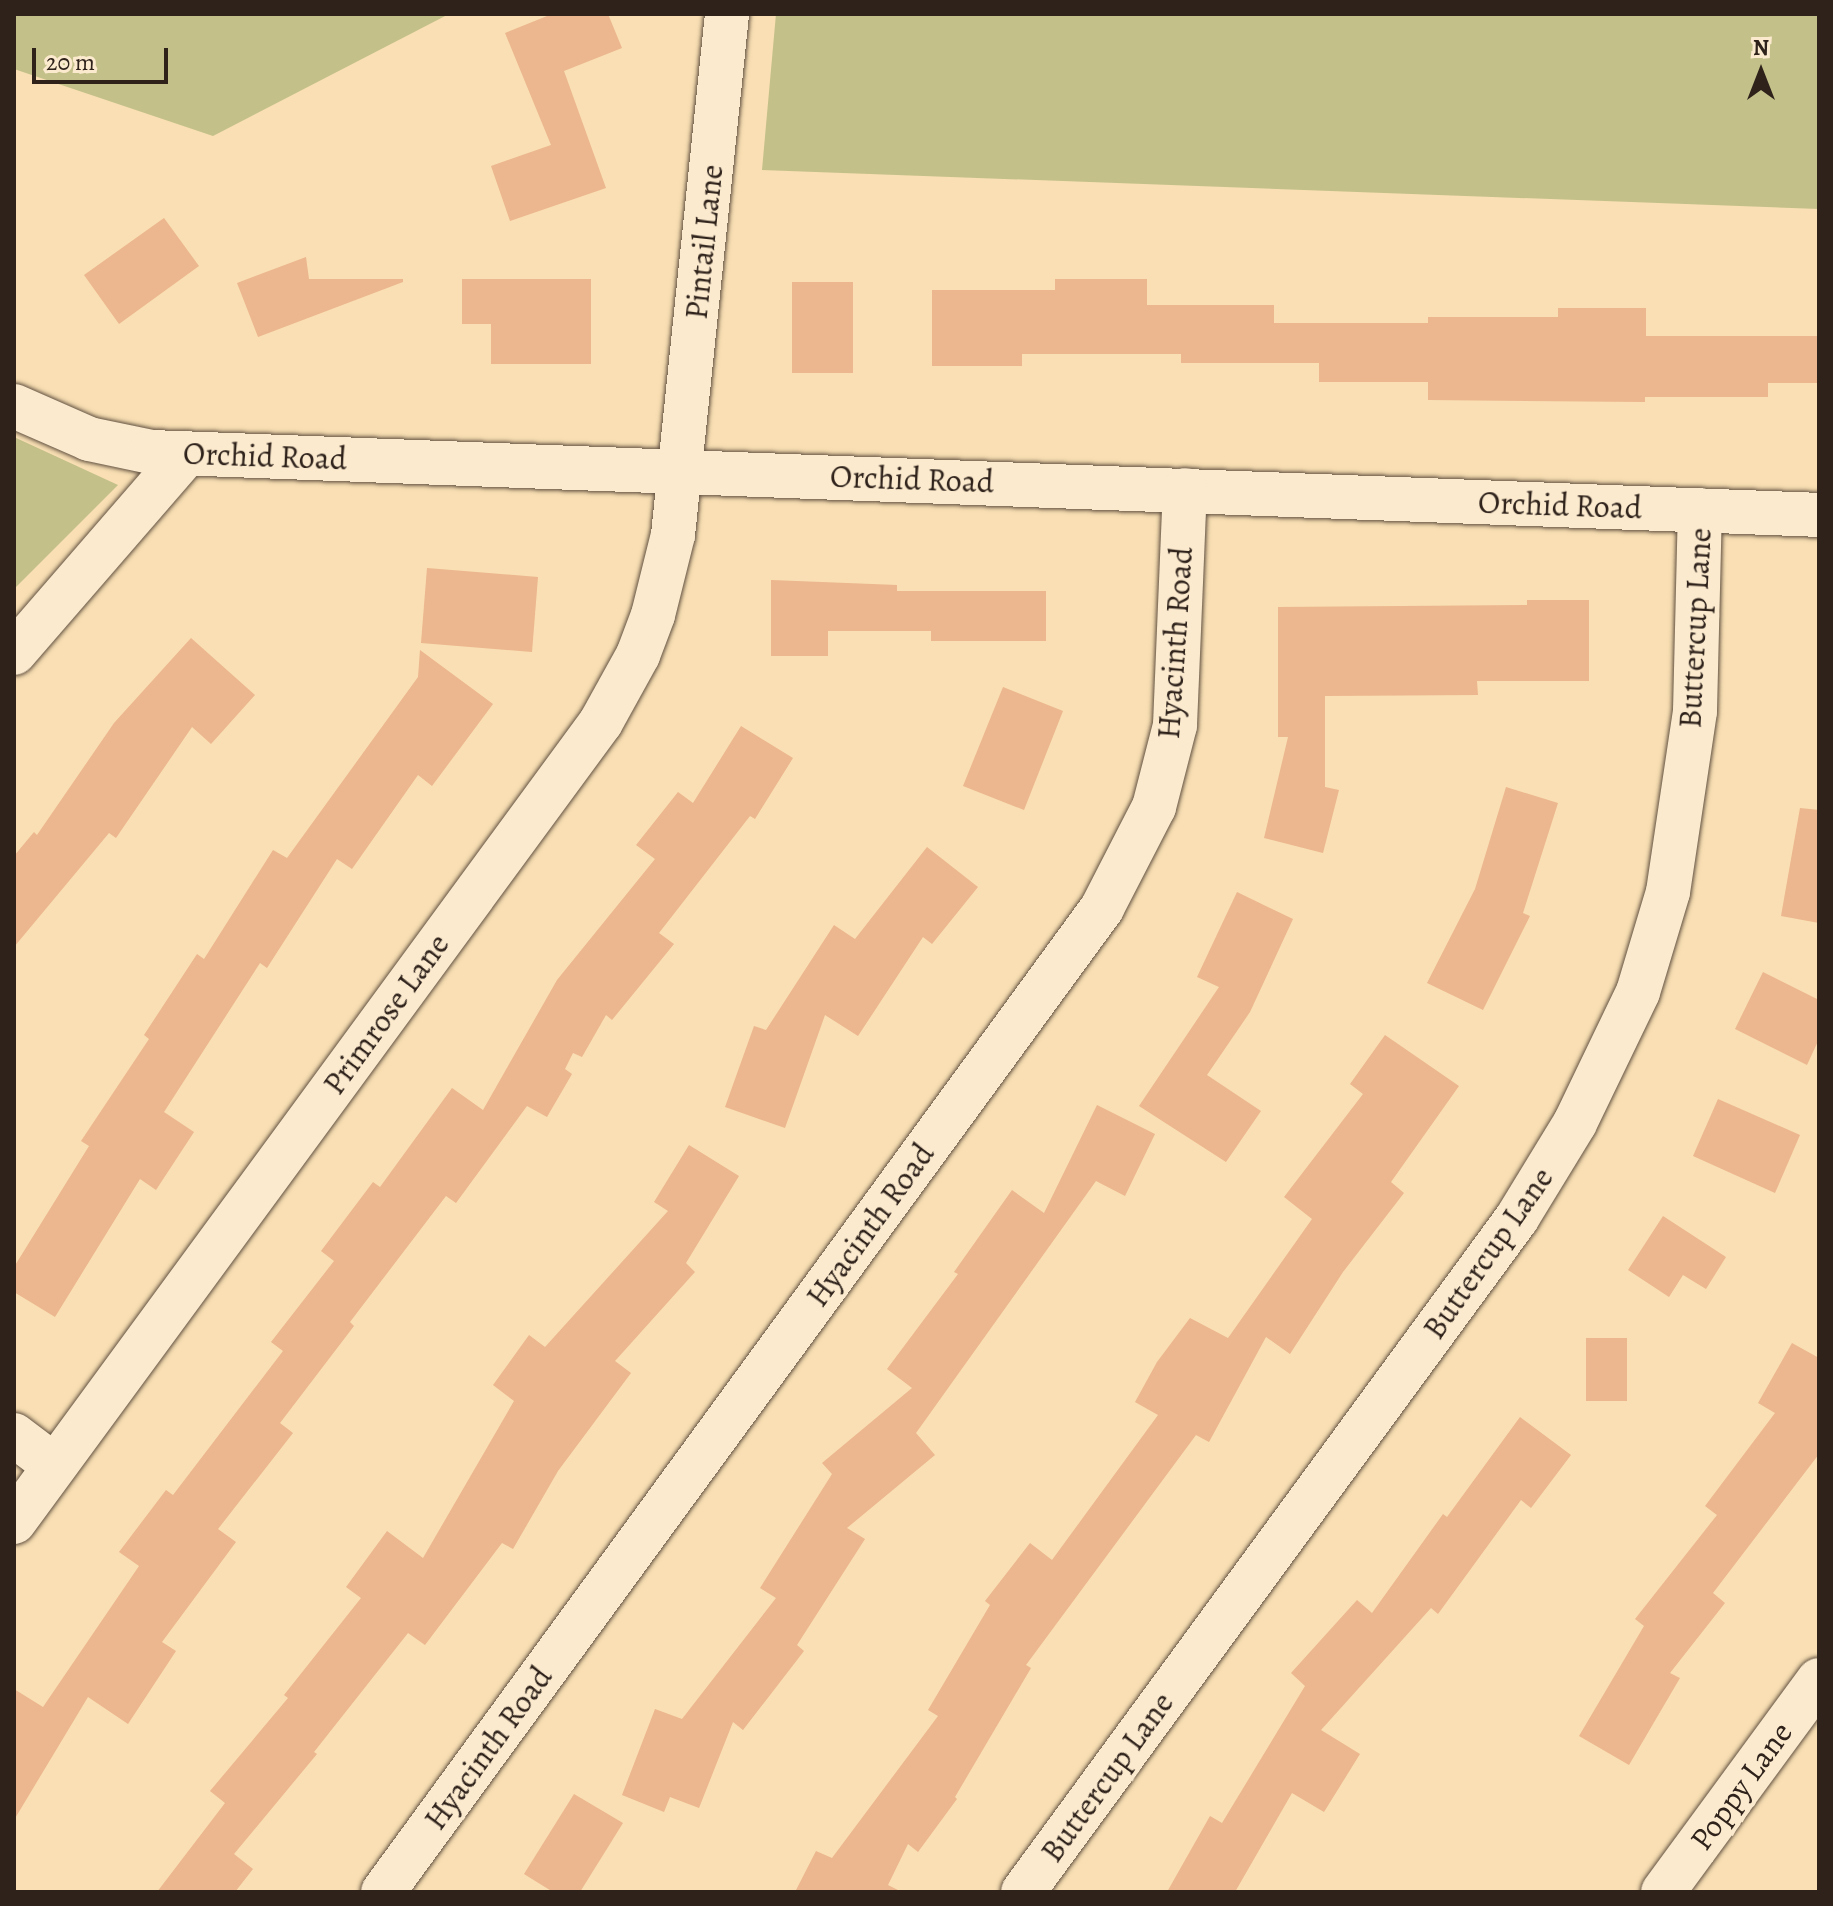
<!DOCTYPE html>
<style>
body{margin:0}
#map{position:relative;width:1833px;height:1906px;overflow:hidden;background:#f9dfb3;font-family:Alegreya,serif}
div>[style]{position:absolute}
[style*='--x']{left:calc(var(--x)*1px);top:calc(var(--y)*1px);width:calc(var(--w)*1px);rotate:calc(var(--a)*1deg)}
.green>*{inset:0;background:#c3c089}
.building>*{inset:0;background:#ecb68e}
.roads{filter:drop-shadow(0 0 2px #615141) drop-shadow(0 0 2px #615141)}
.minor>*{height:44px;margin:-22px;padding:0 22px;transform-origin:22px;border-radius:22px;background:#fbeace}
span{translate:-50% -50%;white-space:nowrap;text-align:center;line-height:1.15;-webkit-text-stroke:8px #fbeace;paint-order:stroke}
.street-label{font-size:32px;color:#2e221b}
.frame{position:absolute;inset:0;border:16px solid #2e221b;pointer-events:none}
.north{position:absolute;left:1721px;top:32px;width:80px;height:80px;-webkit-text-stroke:6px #fbeace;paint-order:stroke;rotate:0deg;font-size:22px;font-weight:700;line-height:32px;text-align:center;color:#2e221b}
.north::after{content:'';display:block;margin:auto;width:28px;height:36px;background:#2e221b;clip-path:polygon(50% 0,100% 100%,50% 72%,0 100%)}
.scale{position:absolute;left:32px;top:48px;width:136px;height:36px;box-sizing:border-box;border:4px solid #2e221b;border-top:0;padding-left:10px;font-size:24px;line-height:28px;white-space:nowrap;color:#2e221b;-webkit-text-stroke:6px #fbeace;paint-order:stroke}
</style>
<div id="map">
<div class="green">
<i style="clip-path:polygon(14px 14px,449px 14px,213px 136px,14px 69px)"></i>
<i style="clip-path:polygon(776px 14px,1819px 14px,1819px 209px,762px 170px)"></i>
<i style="clip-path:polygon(14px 437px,118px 485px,14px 589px)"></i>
</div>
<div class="building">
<i style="clip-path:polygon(552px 14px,608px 14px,622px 48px,564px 71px,606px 188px,510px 221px,491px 166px,551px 145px,505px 33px)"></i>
<i style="clip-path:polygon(164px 218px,199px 266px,119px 324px,84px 275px)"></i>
<i style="clip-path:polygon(306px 257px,309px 279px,403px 279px,403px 282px,258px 337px,237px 283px)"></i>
<i style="clip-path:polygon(462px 279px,591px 279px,591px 364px,491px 364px,491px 324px,462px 324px)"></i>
<i style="clip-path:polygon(1055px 279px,1147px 279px,1147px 305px,1274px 305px,1274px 323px,1428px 323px,1428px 317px,1558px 317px,1558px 308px,1646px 308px,1646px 336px,1819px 336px,1819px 383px,1768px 383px,1768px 397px,1645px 397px,1645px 402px,1428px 400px,1428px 382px,1319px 382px,1319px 363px,1181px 363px,1181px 354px,1022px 354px,1022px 366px,932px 366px,932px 290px,1055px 290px)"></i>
<i style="clip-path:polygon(792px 282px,853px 282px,853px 373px,792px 373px)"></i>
<i style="clip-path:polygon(427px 568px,538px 577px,532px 652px,421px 643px)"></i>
<i style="clip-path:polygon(771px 580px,897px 585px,897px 591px,1046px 591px,1046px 641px,931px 641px,931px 631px,828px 631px,828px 656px,771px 656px)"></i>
<i style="clip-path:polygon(1527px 600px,1589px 600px,1589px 681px,1477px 681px,1478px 695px,1325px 696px,1325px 787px,1339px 790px,1323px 853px,1264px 838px,1288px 737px,1278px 737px,1278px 607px,1527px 605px)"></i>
<i style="clip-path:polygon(191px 638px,255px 695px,211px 744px,192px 727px,116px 838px,109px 833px,14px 947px,14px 856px,34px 832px,37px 835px,114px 723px)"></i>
<i style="clip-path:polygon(420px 650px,493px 704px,432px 786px,418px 775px,352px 869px,337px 859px,267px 968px,260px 963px,164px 1112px,194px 1132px,156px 1190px,140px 1179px,55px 1317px,14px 1292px,14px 1267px,89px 1146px,81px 1141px,149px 1039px,144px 1035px,197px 954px,204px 959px,273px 850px,287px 858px,418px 677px)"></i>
<i style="clip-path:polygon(1003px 687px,1063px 711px,1024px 810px,963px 786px)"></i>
<i style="clip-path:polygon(741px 726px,793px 758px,755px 819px,750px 816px,659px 933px,674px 944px,612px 1020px,606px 1015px,582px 1057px,573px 1053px,565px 1069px,572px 1074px,547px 1117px,527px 1106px,456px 1203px,446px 1196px,350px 1322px,354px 1326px,280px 1423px,293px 1433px,218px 1529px,236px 1542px,162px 1642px,176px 1651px,128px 1724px,88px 1697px,14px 1820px,14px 1689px,43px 1707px,139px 1566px,119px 1552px,166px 1490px,173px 1495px,283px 1351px,271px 1342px,334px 1261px,321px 1251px,373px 1182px,380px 1187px,452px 1088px,483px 1110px,557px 980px,655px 859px,636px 845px,678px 792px,693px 803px)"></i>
<i style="clip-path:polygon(1506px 787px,1558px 803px,1523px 913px,1530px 916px,1483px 1010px,1427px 983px,1475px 889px)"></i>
<i style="clip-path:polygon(1800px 808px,1819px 810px,1819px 923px,1781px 916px)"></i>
<i style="clip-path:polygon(927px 847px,978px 887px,932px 944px,923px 937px,858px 1036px,825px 1015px,785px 1128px,725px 1107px,754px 1026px,766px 1030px,834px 925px,855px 939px)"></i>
<i style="clip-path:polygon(1237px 892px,1293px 919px,1250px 1012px,1207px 1075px,1261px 1111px,1226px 1162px,1139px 1106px,1219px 987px,1197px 977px)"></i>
<i style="clip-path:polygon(1763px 972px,1819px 1000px,1819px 1039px,1807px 1065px,1735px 1029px)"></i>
<i style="clip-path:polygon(1385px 1035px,1459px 1086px,1391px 1182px,1404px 1193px,1343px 1272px,1290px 1354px,1266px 1337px,1209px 1442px,1196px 1435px,1026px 1665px,1031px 1668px,955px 1797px,957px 1799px,918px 1852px,908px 1844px,888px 1885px,902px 1892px,795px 1892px,816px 1851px,832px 1858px,938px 1716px,928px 1710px,990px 1605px,985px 1601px,1030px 1543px,1052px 1560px,1158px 1415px,1135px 1402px,1157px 1362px,1190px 1318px,1228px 1338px,1312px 1219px,1284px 1197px,1363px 1094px,1350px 1084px)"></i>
<i style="clip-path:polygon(1718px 1099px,1800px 1135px,1775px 1193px,1693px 1156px)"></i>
<i style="clip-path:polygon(1097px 1105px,1155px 1134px,1125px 1196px,1096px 1181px,916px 1433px,935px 1455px,847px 1528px,865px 1539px,797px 1645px,804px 1651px,743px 1730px,733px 1722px,699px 1808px,670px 1797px,664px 1812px,622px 1795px,655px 1709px,682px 1719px,776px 1598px,760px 1588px,832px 1474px,822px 1463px,912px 1388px,887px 1369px,958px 1274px,954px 1272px,1012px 1190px,1044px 1213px)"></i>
<i style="clip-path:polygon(689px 1145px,739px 1176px,686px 1263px,695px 1272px,615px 1361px,631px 1373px,558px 1471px,513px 1549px,502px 1543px,425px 1645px,408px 1633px,314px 1752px,317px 1754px,234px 1854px,253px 1869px,235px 1892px,157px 1892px,225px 1803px,210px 1791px,288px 1698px,284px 1695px,361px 1598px,346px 1587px,387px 1531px,423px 1558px,514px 1401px,493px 1385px,529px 1335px,545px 1347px,668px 1211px,654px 1202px)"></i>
<i style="clip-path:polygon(1663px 1216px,1726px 1257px,1706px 1289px,1683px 1275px,1669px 1297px,1628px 1270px)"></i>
<i style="clip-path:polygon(1586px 1338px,1627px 1338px,1627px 1401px,1586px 1401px)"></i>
<i style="clip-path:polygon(1792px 1343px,1819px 1358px,1819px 1454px,1713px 1593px,1725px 1603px,1670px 1673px,1680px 1678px,1629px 1765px,1579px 1736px,1644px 1626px,1635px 1619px,1717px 1515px,1705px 1506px,1775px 1413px,1758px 1403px)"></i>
<i style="clip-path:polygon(1520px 1417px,1571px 1455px,1531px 1508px,1521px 1500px,1438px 1614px,1431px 1608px,1321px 1730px,1360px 1754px,1324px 1812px,1292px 1793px,1235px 1892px,1167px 1892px,1210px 1816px,1222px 1823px,1305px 1686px,1291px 1673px,1357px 1600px,1372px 1613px,1443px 1514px,1447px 1517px)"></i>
<i style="clip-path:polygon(574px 1794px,623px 1823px,580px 1892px,553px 1892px,524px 1874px)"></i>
</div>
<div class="roads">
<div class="minor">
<i style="--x:14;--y:406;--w:82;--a:23.7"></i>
<i style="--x:89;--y:439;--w:63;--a:11.8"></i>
<i style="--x:151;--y:452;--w:1669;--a:2.16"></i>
<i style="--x:14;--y:653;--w:264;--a:-49.1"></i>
<i style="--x:14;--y:1435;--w:51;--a:37.1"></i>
<i style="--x:14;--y:1522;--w:992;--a:-53.73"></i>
<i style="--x:601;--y:722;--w:77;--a:-61.1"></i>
<i style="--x:638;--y:655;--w:43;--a:-69.4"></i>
<i style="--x:653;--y:615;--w:82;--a:-76"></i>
<i style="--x:673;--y:535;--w:524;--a:-84.08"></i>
<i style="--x:383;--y:1892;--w:1219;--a:-53.84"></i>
<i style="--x:1102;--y:908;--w:114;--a:-62.8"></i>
<i style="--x:1154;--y:807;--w:85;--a:-75.6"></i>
<i style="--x:1175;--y:725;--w:235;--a:-87.6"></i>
<i style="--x:1023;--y:1892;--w:836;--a:-53.76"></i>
<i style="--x:1517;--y:1218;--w:111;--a:-58.6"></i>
<i style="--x:1575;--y:1123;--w:145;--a:-64.3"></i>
<i style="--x:1638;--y:992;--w:104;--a:-73.3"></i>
<i style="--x:1668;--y:892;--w:183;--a:-81.5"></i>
<i style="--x:1695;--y:711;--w:201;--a:-88.6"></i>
<i style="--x:1663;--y:1892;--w:263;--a:-53.7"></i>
</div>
</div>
<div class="street-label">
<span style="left:704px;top:242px;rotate:-84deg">Pintail Lane</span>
<span style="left:265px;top:456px;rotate:2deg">Orchid Road</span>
<span style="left:912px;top:479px;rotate:2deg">Orchid Road</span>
<span style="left:1560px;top:505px;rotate:2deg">Orchid Road</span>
<span style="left:1695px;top:628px;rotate:-87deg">Buttercup Lane</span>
<span style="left:1175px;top:643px;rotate:-86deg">Hyacinth Road</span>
<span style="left:386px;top:1014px;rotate:-54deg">Primrose Lane</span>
<span style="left:870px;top:1225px;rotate:-54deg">Hyacinth Road</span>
<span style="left:1488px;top:1253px;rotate:-55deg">Buttercup Lane</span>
<span style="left:488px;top:1748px;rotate:-54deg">Hyacinth Road</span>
<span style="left:1107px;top:1777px;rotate:-54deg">Buttercup Lane</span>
<span style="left:1741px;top:1786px;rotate:-54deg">Poppy Lane</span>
</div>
<div class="frame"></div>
<div class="north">N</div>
<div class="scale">20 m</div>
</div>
